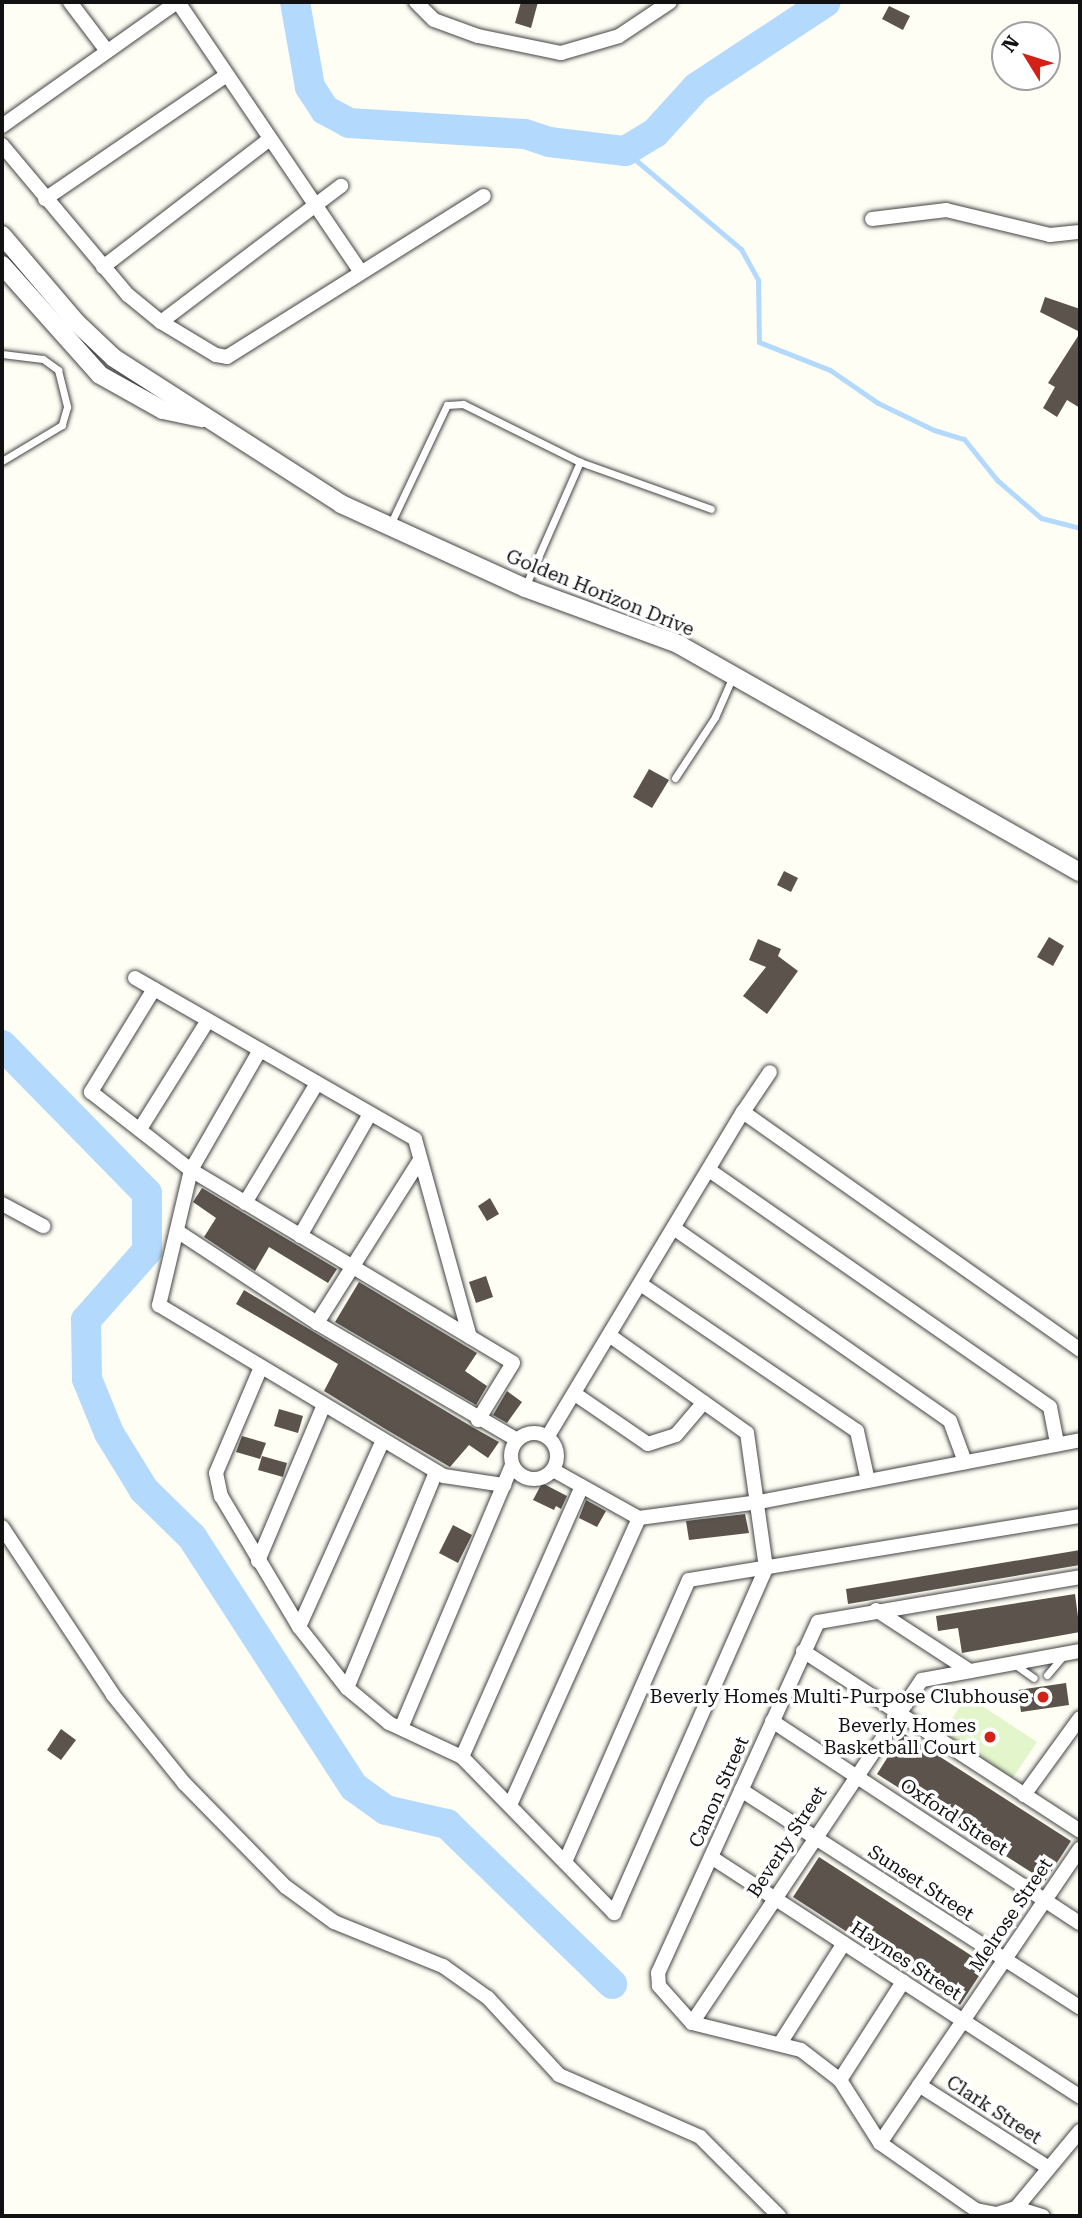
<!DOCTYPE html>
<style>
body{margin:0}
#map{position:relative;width:1082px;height:2218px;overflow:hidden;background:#fffef5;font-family:"Roboto Serif",serif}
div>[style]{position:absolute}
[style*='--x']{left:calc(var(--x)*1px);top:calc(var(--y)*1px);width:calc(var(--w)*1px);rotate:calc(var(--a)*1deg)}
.pitch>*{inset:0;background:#e3f5cb}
.stream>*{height:5px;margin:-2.5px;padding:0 2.5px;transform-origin:2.5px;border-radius:2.5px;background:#b3dafd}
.river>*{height:30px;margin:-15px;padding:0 15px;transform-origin:15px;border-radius:15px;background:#b3dafd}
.building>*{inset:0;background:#5b534c}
.roads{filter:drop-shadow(0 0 2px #444) drop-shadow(0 0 2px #444)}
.service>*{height:7px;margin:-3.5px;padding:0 3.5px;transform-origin:3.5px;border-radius:3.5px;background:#fff}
.minor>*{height:14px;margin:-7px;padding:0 7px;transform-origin:7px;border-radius:7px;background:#fff}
.minor>.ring{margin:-7px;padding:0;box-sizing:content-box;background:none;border:14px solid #fff;border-radius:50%}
.tertiary>*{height:18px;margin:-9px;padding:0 9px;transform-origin:9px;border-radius:9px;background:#fff}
.dots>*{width:19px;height:19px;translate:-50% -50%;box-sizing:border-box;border:4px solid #fff;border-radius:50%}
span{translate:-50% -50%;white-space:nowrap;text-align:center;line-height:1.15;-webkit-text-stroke:7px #fff;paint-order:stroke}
.street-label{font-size:19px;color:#111}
.poi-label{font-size:19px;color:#111}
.right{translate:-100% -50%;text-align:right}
.frame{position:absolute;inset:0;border:4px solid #111;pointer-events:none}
.north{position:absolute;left:991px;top:21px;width:70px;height:70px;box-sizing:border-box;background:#fff;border:2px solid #a0a0a0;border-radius:50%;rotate:308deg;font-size:19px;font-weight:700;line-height:28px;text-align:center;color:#111}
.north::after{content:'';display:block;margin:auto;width:24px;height:32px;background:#d32117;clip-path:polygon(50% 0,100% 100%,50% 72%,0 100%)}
</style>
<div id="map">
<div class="pitch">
<i style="clip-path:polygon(967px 1696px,1037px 1742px,1012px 1779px,943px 1732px)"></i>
</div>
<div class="stream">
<i style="--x:625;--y:151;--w:152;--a:40.2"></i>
<i style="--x:741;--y:249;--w:35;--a:61"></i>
<i style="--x:758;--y:280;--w:62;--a:89.1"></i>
<i style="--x:759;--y:342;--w:76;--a:21.5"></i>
<i style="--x:830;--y:370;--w:58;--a:34.5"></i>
<i style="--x:878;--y:403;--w:62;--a:25.7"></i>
<i style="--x:934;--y:430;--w:31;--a:17"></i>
<i style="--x:964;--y:439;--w:53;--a:51.2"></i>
<i style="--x:997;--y:480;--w:58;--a:40.8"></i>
<i style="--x:1041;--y:518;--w:40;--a:14.4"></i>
</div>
<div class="river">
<i style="--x:295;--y:2;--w:86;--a:80"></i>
<i style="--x:310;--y:87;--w:27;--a:57"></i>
<i style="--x:325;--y:110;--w:27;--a:28"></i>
<i style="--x:349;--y:123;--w:176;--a:3.6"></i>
<i style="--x:525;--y:134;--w:25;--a:18"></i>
<i style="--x:549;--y:142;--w:77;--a:6.8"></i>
<i style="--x:625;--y:151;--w:35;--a:-31"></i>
<i style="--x:655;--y:133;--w:62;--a:-47.6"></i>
<i style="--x:697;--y:87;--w:154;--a:-33.4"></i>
<i style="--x:2;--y:1045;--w:207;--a:45.6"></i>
<i style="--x:147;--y:1193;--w:58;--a:90"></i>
<i style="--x:147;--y:1251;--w:92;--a:131.5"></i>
<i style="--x:86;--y:1320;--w:59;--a:89"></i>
<i style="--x:87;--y:1379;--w:58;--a:67.8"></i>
<i style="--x:109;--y:1433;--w:67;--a:58.4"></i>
<i style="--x:144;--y:1490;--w:67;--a:44.4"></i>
<i style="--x:192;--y:1537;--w:298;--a:57.1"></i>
<i style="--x:354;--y:1787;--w:39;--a:36"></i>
<i style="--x:386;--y:1810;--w:63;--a:12.9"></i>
<i style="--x:447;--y:1824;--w:230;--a:44.1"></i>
</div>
<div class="building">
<i style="clip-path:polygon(521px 2px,538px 2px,531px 28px,515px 23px)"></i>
<i style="clip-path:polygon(889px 6px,910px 16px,903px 30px,882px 19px)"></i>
<i style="clip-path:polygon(1045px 297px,1080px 309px,1080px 332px,1040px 312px)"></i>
<i style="clip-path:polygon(1080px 333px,1080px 408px,1067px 400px,1057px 417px,1043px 408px,1055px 387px,1048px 383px)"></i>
<i style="clip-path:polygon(649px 769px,669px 780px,652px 808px,633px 797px)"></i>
<i style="clip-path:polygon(784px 871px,798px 878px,791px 892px,777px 885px)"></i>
<i style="clip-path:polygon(1049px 937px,1064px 946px,1053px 966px,1037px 957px)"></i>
<i style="clip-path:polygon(758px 939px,781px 949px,778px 956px,798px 971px,767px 1014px,743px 996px,766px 967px,749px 960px)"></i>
<i style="clip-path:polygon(202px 1188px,337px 1269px,328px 1283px,269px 1247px,255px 1271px,204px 1237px,216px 1218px,193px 1202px)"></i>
<i style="clip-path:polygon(490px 1198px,499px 1214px,487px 1221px,478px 1206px)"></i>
<i style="clip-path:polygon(486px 1276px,493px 1297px,476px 1303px,469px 1282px)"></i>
<i style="clip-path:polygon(359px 1282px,477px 1353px,465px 1371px,487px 1386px,476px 1405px,335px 1322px)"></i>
<i style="clip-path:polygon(244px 1290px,474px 1428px,499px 1442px,488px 1458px,469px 1445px,450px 1467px,387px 1430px,324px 1391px,338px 1364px,236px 1304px)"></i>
<i style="clip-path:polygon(507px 1391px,522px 1402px,507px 1423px,493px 1415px)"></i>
<i style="clip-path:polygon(279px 1409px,303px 1416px,298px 1433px,274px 1426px)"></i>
<i style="clip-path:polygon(242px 1436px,266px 1443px,260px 1459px,236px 1452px)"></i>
<i style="clip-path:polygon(262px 1456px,287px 1463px,283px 1477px,258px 1470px)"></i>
<i style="clip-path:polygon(542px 1483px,567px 1496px,561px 1509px,556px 1506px,554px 1510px,533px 1500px)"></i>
<i style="clip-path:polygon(586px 1500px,606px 1511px,597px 1527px,579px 1518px)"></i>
<i style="clip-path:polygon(745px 1514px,749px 1533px,689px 1540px,686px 1521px)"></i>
<i style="clip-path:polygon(453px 1525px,472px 1535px,458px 1563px,439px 1553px)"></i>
<i style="clip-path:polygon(1080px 1550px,1080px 1565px,848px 1604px,846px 1589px)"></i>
<i style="clip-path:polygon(1075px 1594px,1080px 1632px,962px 1653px,958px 1628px,938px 1631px,936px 1616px)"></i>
<i style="clip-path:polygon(1066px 1683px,1069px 1705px,1021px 1712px,1018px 1690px)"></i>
<i style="clip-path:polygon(61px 1729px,76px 1740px,61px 1760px,47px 1750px)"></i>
<i style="clip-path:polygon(903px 1733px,1071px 1841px,1045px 1881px,877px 1774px)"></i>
<i style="clip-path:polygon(819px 1857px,986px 1965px,960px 2005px,793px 1897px)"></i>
</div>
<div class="roads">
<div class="service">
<i style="--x:2;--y:354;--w:41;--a:7"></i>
<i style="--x:43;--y:359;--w:19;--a:36"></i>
<i style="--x:58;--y:370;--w:38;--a:76"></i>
<i style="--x:67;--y:407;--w:19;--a:106"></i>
<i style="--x:62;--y:425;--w:70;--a:149"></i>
<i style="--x:390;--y:525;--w:133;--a:-64.6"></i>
<i style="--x:447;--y:405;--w:16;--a:-4"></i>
<i style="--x:463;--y:404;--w:131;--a:26.4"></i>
<i style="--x:525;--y:587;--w:137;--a:-66.3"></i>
<i style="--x:580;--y:462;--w:139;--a:19.7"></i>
<i style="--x:675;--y:778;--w:73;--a:-56.7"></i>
<i style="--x:715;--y:717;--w:45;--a:-66.3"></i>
<i style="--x:1014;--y:1664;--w:24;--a:35"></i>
<i style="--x:1047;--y:1675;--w:23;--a:-50"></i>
</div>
<div class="minor">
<i style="--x:70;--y:2;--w:61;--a:52.9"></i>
<i style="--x:178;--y:2;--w:326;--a:55.9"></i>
<i style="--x:416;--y:2;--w:25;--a:45"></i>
<i style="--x:434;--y:20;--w:47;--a:20"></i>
<i style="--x:478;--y:36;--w:85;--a:11.6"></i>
<i style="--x:561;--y:53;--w:60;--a:-16.3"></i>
<i style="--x:619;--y:36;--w:61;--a:-33.7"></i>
<i style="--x:2;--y:126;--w:214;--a:-35.3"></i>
<i style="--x:2;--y:145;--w:196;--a:50"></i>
<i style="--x:128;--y:295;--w:43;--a:39.3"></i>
<i style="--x:161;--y:322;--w:64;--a:31"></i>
<i style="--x:216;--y:355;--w:11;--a:10"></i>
<i style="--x:227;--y:357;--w:303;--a:-32.1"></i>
<i style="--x:45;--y:199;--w:220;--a:-34.3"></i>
<i style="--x:872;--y:219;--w:75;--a:-6.9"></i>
<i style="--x:946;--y:210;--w:107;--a:13.5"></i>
<i style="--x:1050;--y:235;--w:30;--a:-6"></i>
<i style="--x:103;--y:267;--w:210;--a:-37.5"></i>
<i style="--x:161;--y:322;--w:226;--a:-37.1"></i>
<i style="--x:135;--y:978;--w:323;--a:29.9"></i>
<i style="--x:415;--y:1139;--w:205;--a:74.5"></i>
<i style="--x:154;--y:989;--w:121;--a:121.5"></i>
<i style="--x:91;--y:1092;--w:127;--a:38"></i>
<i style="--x:191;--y:1170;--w:139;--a:103.3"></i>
<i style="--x:159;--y:1305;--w:332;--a:31"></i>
<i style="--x:444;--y:1476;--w:61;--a:8.5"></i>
<i style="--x:260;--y:1050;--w:138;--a:119.9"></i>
<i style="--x:191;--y:1170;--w:375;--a:30.9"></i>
<i style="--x:513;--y:1363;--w:67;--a:121.6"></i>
<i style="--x:743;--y:1112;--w:48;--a:-56"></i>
<i style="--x:140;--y:1129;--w:128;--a:-58"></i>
<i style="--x:709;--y:1170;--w:415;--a:34.8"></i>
<i style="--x:1050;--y:1407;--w:38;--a:79"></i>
<i style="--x:245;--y:1203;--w:140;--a:-59"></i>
<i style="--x:2;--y:1204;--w:47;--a:28.2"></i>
<i style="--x:675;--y:1229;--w:335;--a:34.9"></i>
<i style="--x:950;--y:1421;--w:44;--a:69.9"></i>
<i style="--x:177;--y:1231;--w:168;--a:33.3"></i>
<i style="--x:317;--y:1323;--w:232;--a:30.3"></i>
<i style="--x:300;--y:1236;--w:141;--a:-60.2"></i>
<i style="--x:642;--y:1285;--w:260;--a:34.2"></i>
<i style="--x:857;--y:1431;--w:51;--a:77.6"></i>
<i style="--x:317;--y:1323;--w:193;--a:-57.7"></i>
<i style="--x:261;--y:1367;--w:115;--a:113"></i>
<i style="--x:216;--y:1473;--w:24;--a:78"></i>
<i style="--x:221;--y:1496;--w:152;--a:59.2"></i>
<i style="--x:299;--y:1627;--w:78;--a:51.8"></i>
<i style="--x:347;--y:1688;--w:55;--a:39.8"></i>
<i style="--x:389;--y:1723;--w:81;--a:25"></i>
<i style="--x:462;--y:1757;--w:218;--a:45.7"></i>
<i style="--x:614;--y:1913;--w:377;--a:-66.2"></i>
<i style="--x:766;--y:1568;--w:136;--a:-98"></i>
<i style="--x:747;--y:1433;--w:166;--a:-144.6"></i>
<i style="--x:575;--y:1394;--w:88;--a:34.4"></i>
<i style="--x:648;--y:1444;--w:29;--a:-18"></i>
<i style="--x:676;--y:1435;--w:43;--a:-49.7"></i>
<i class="ring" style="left:511px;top:1433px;width:32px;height:32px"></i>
<i style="--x:548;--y:1436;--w:378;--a:-59"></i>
<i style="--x:743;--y:1112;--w:413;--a:35.2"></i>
<i style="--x:553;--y:1470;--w:98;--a:29.2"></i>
<i style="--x:639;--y:1518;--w:121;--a:-7.6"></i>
<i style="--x:759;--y:1502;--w:327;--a:-10.9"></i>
<i style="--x:2;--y:1527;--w:201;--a:56.5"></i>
<i style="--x:113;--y:1695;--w:113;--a:51.1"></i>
<i style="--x:184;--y:1783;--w:146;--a:45.6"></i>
<i style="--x:286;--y:1887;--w:59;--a:36.1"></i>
<i style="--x:334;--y:1922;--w:118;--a:22"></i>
<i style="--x:443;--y:1966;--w:55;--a:35.4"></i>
<i style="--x:488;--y:1998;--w:105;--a:47.3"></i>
<i style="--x:559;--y:2075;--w:154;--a:23.7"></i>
<i style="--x:700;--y:2137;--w:112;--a:45"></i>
<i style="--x:258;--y:1561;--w:167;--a:-67.1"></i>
<i style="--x:876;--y:1610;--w:108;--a:33"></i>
<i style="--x:299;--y:1627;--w:203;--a:-65.8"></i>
<i style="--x:803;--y:1651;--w:330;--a:33"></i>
<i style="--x:347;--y:1688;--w:234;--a:-67.6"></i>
<i style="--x:772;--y:1721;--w:368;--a:33.3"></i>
<i style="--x:401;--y:1728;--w:285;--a:-67.1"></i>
<i style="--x:462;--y:1757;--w:296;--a:-66.1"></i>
<i style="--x:741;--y:1790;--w:403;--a:32.7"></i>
<i style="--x:1024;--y:1795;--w:95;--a:-54"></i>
<i style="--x:511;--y:1803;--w:312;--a:-65.8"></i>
<i style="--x:711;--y:1857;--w:440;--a:33"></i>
<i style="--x:565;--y:1862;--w:308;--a:-66.3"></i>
<i style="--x:689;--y:1580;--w:396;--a:-9.3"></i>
<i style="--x:692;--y:2023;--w:50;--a:-131.7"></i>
<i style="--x:659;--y:1986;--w:13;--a:-94"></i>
<i style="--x:658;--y:1973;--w:386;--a:-65.5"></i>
<i style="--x:818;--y:1622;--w:266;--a:-9.7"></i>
<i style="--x:692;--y:2023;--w:413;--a:-56.2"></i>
<i style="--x:922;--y:1680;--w:161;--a:-10.4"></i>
<i style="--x:692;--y:2023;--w:112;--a:13.9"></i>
<i style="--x:801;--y:2050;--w:49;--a:37.6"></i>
<i style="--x:840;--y:2080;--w:75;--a:57.6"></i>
<i style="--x:880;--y:2143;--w:117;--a:34.9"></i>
<i style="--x:976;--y:2210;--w:21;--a:11"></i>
<i style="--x:997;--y:2214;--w:20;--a:-18"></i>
<i style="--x:1016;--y:2208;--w:28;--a:17"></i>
<i style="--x:781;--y:2042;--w:117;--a:-57.5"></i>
<i style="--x:840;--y:2080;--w:117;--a:-57.3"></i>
<i style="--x:919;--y:2085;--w:154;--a:32.6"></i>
<i style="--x:880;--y:2143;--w:356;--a:-55.8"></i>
<i style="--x:1016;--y:2208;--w:100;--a:-50.3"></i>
</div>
<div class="tertiary">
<i style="--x:2;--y:235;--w:114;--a:49.6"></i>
<i style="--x:76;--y:322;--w:52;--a:43.5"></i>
<i style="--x:114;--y:358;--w:270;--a:32.7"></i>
<i style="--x:341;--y:504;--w:202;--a:24.5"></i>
<i style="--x:525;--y:588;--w:163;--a:20.1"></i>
<i style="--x:678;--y:644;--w:462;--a:29.6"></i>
<i style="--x:2;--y:265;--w:147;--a:48.3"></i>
<i style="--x:100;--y:375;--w:72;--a:29.1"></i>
<i style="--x:163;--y:410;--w:40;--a:12"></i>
</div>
</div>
<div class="dots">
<i style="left:1043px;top:1697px;background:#d32117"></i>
<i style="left:990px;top:1737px;background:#d32117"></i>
</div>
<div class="street-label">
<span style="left:600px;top:593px;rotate:22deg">Golden Horizon Drive</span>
<span style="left:719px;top:1792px;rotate:-66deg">Canon Street</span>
<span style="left:954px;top:1817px;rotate:33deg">Oxford Street</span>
<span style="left:787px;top:1842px;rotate:-57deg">Beverly Street</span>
<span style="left:921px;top:1883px;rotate:33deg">Sunset Street</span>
<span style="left:1011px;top:1915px;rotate:-56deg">Melrose Street</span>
<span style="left:906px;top:1961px;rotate:33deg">Haynes Street</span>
<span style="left:994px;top:2110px;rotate:33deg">Clark Street</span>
</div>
<div class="poi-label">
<span class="right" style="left:1029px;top:1697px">Beverly Homes Multi-Purpose Clubhouse</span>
<span class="right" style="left:976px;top:1737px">Beverly Homes<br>Basketball Court</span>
</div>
<div class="frame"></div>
<div class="north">N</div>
</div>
